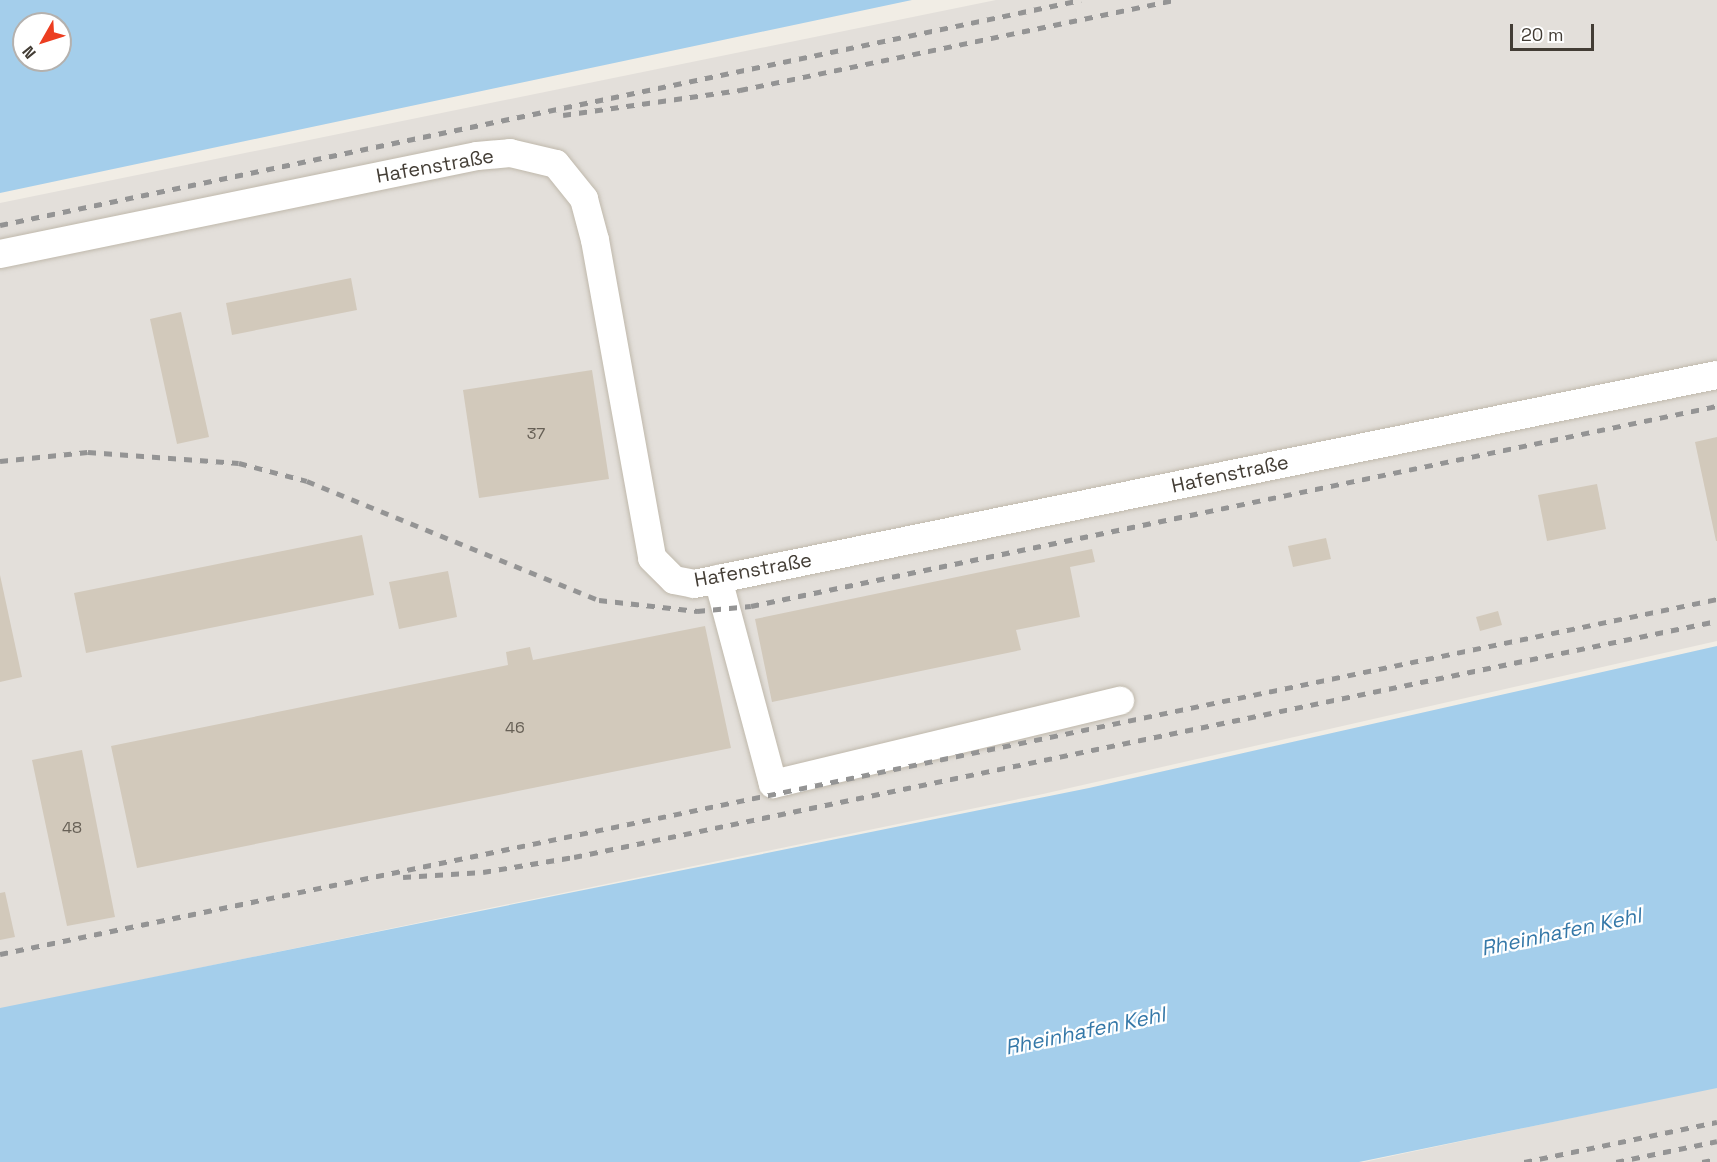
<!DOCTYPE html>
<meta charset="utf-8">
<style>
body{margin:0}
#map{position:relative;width:1717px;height:1162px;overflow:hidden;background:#f1ede5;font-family:"Space Grotesk",sans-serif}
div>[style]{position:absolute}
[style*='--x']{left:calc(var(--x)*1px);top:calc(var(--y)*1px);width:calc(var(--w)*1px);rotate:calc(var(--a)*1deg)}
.industrial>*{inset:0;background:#e3dfda}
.water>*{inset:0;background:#a4ceeb}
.building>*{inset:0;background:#d2c9bb}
.roads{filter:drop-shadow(0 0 2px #bfb8ab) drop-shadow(0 0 2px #bfb8ab)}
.minor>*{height:28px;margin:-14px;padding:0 14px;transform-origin:14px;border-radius:14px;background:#fff}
.rail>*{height:4.5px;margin-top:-2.25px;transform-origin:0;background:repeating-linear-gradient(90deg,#949494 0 8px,transparent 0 16px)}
span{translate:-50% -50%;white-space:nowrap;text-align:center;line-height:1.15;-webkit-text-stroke:4.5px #fff;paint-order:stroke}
.number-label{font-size:16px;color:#676056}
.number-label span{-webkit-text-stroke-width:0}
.street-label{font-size:20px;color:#433d35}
.water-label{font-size:21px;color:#3578a8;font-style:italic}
.north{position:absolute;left:12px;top:12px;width:60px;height:60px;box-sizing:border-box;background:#fff;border:2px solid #b4b1ae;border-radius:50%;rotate:231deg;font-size:16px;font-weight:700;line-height:24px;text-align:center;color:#433d35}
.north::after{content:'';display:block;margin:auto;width:21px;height:27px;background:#ec3e21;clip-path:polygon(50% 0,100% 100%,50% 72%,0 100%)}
.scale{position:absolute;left:1510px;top:24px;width:84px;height:27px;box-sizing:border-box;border:3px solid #433d35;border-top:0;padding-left:8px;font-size:18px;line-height:21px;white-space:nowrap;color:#433d35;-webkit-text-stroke:4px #fff;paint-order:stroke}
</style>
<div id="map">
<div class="industrial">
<i style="clip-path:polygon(996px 0,1717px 0,1717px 641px,1043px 794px,0 1009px,0 203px)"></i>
<i style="clip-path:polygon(1717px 1087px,1717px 1162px,1364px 1162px)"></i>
</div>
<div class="water">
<i style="clip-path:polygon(evenodd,0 0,912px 0,0 193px,0 0,24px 24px,60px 24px,60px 60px,24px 60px,24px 24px)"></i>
<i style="clip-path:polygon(1717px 646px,1717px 1088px,1359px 1162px,0 1162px,0 1008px,1089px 788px)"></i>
</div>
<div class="building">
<i style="clip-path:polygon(351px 278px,357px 310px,232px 335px,226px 303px)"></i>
<i style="clip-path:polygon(181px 312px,209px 437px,177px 444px,150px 319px)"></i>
<i style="clip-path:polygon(592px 370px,609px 479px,479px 498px,463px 390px)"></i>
<i style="clip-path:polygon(1717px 437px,1717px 541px,1716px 541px,1695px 442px)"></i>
<i style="clip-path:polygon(1597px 484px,1606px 529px,1547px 541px,1538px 495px)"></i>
<i style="clip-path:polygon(362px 535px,374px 595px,86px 653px,74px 593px)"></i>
<i style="clip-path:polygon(1326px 538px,1331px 559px,1293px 567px,1288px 546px)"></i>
<i style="clip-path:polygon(1092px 549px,1095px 562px,1070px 567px,1080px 617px,1016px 630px,1021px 650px,772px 702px,755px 619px)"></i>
<i style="clip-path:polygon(448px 571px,457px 617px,399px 629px,389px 582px)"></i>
<i style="clip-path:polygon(0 575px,22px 677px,0 682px)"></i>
<i style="clip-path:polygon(1498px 611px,1502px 625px,1480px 631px,1476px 617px)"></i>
<i style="clip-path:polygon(705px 626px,731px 748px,137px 868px,111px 746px,508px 665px,506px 652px,530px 647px,533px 660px)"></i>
<i style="clip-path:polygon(82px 750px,115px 917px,67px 926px,32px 760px)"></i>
<i style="clip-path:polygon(5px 892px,15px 937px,0 940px,0 893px)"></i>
</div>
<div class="roads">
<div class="minor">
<i style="--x:0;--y:254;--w:487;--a:-11.6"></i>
<i style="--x:477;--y:156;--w:33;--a:-5"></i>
<i style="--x:510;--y:153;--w:47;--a:13.4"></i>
<i style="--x:556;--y:164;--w:45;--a:51.3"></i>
<i style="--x:584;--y:199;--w:42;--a:75"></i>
<i style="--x:595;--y:240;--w:323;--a:79.8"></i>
<i style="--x:652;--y:558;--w:31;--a:45"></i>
<i style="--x:674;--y:580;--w:20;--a:11"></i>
<i style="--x:694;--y:584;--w:1044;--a:-11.55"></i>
<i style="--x:718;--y:579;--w:212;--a:75"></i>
<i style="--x:773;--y:784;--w:357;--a:-13.5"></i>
</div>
</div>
<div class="rail">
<i style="--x:563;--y:115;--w:179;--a:-8"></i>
<i style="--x:740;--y:90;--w:443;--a:-11.7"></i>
<i style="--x:0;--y:225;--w:1104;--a:-11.76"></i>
<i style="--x:0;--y:461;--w:88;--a:-5.8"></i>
<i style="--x:88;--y:452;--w:151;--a:4.2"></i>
<i style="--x:239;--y:463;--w:70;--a:14.8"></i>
<i style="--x:307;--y:481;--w:315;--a:22.2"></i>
<i style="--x:599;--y:600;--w:99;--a:6.4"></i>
<i style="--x:697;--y:611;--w:54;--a:-5.3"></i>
<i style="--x:751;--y:606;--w:986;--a:-11.7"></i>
<i style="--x:403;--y:877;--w:80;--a:-3.6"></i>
<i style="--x:483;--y:872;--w:92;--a:-9.4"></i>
<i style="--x:574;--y:857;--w:1167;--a:-11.67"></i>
<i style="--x:0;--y:954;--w:1753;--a:-11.68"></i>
<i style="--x:1524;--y:1162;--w:197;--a:-11.7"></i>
<i style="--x:1616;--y:1162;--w:103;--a:-11.7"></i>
<i style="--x:1702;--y:1162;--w:15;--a:-11"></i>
</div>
<div class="number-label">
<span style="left:536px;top:434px">37</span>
<span style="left:515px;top:728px">46</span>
<span style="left:72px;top:828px">48</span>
</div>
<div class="street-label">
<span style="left:435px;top:166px;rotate:-10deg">Hafenstraße</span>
<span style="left:1230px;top:474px;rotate:-12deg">Hafenstraße</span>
<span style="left:753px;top:570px;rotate:-10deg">Hafenstraße</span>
</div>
<div class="water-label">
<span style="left:1561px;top:932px;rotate:-12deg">Rheinhafen Kehl</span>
<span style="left:1085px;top:1031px;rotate:-12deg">Rheinhafen Kehl</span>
</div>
<div class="north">N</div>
<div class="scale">20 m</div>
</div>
